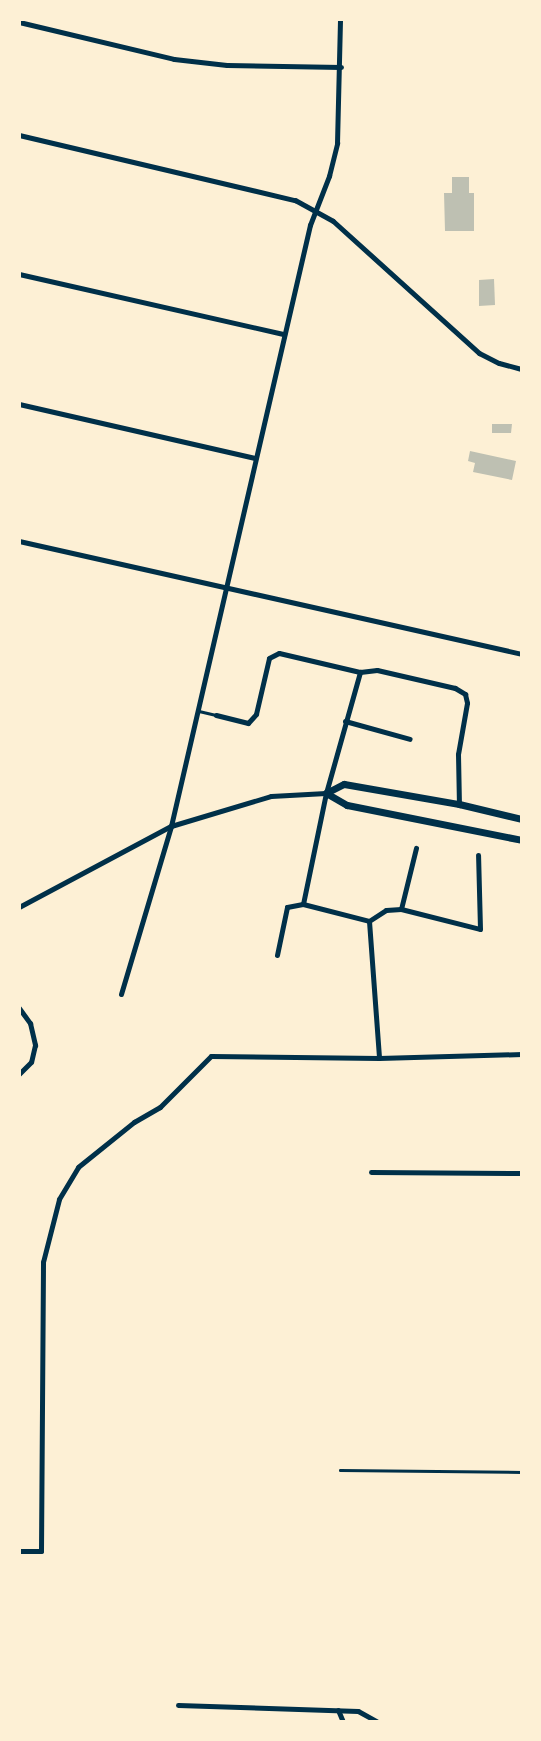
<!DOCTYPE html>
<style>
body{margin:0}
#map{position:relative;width:541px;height:1741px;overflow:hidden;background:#fdf0d5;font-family:"Varela Round",sans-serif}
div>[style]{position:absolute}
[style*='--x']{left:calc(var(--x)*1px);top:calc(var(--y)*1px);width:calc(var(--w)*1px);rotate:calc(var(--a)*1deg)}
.building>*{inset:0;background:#bec0b2}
.service>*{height:2.5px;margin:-1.25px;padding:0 1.25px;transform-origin:1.25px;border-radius:1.25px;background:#003049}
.minor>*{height:5px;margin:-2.5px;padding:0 2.5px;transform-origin:2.5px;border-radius:2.5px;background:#003049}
.secondary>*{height:7px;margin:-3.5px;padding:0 3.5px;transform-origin:3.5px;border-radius:3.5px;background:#003049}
span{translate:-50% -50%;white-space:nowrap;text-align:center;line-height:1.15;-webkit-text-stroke:7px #fdf0d5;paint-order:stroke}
.frame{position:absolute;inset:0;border:21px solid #fdf0d5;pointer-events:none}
</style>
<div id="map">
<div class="building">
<i style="clip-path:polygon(452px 177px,469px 177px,469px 193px,474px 193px,474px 231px,445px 231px,444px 193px,452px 193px)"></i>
<i style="clip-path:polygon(494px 279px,495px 305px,479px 306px,479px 280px)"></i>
<i style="clip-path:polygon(492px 424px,512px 424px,511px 433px,492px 433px)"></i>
<i style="clip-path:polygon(470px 451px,516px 461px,512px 480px,473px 472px,475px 463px,468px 461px)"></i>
</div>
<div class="service">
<i style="--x:199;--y:711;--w:17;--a:13"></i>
<i style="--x:340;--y:1470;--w:182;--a:0.6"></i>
</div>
<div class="minor">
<i style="--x:19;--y:22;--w:159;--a:13.4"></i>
<i style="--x:174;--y:59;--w:53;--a:6.5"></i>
<i style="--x:227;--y:65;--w:114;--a:1"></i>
<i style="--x:19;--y:135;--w:284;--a:13.3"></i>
<i style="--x:295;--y:200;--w:43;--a:28.9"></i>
<i style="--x:333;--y:221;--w:197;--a:42.1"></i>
<i style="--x:479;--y:353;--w:22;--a:27"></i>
<i style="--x:499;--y:363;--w:24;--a:15"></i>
<i style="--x:19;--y:274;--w:272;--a:12.8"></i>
<i style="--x:19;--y:404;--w:242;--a:12.9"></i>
<i style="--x:19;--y:541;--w:516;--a:12.66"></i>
<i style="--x:216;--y:715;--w:33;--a:14"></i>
<i style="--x:248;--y:723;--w:12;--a:-48"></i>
<i style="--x:256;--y:714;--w:57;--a:-76.9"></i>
<i style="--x:269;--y:658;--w:11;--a:-27"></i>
<i style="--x:279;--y:653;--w:83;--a:13.2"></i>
<i style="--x:360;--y:672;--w:17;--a:-7"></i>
<i style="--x:377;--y:670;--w:80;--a:13"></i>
<i style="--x:455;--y:688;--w:12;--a:31"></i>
<i style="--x:465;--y:694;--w:9;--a:77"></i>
<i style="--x:467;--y:703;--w:52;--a:100"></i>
<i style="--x:458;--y:754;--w:50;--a:88.9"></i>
<i style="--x:345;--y:721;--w:67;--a:15.5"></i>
<i style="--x:303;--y:904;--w:68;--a:14.4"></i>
<i style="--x:19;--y:907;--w:172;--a:-28.1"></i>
<i style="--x:171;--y:826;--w:104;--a:-16.7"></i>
<i style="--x:271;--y:796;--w:55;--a:-3.1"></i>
<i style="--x:401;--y:909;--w:63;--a:-76.2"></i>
<i style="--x:369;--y:921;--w:20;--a:-33"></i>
<i style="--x:386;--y:910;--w:15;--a:-4"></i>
<i style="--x:401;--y:909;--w:81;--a:14.2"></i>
<i style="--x:480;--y:929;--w:74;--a:-91.5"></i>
<i style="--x:369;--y:921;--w:137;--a:85.8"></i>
<i style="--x:277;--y:955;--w:49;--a:-78.2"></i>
<i style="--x:287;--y:907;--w:16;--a:-11"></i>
<i style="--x:303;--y:904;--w:113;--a:-78.3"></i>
<i style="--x:326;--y:793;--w:126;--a:-74.3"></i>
<i style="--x:121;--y:994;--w:175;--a:-73.4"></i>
<i style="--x:171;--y:826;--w:617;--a:-76.98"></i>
<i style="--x:310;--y:225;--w:53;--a:-68.8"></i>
<i style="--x:329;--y:176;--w:34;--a:-76"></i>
<i style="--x:337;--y:143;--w:124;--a:-88.6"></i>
<i style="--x:19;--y:1008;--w:19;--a:54"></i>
<i style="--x:30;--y:1023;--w:23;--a:77"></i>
<i style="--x:35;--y:1045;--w:17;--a:103"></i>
<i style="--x:31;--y:1062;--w:17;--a:135"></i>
<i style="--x:371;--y:1172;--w:151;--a:0.4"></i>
<i style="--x:19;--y:1551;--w:22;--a:0"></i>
<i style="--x:41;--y:1551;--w:289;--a:-89.6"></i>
<i style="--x:43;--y:1262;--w:65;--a:-75.7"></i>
<i style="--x:59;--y:1199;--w:37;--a:-59"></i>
<i style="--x:78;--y:1167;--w:72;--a:-38.8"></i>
<i style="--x:134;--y:1122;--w:30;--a:-30"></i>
<i style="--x:160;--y:1107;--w:72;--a:-45"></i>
<i style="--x:211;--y:1056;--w:168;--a:0.7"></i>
<i style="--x:379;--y:1058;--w:143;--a:-1.6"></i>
<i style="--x:178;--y:1705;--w:180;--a:1.9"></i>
<i style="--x:358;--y:1711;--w:23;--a:29"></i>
<i style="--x:338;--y:1710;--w:13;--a:67"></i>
</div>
<div class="secondary">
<i style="--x:326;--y:793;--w:24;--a:30"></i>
<i style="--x:347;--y:805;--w:178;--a:11.3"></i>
<i style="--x:326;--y:793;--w:20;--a:-27"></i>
<i style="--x:344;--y:784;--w:117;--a:9.9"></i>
<i style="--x:459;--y:804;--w:65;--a:13.4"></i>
</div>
<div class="frame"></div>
</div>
